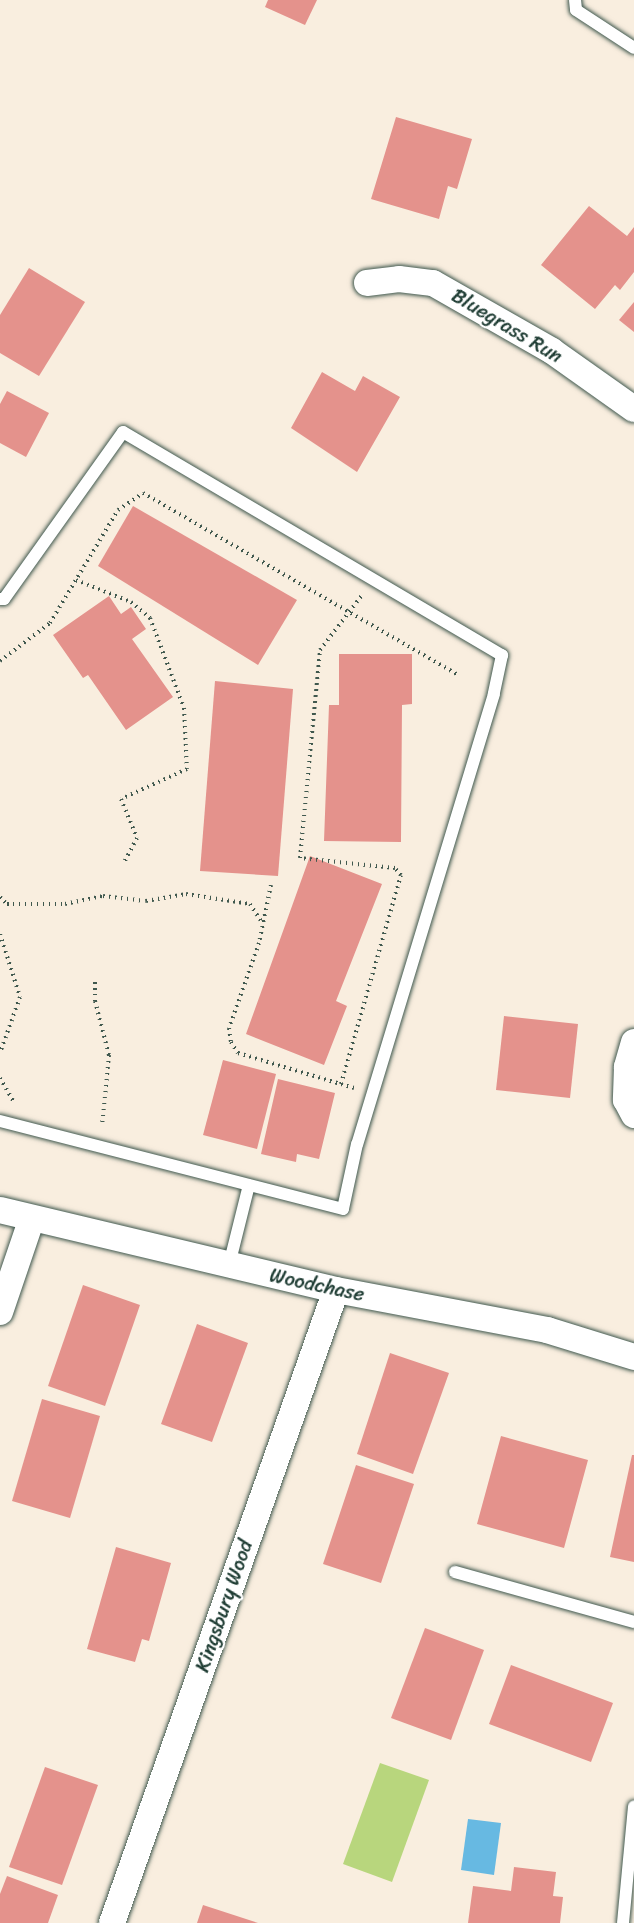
<!DOCTYPE html>
<style>
body{margin:0}
#map{position:relative;width:634px;height:1923px;overflow:hidden;background:#f9eedf;font-family:Sriracha,sans-serif}
div>[style]{position:absolute}
[style*='--x']{left:calc(var(--x)*1px);top:calc(var(--y)*1px);width:calc(var(--w)*1px);rotate:calc(var(--a)*1deg)}
.green>*{inset:0;background:#b8d67d}
.water>*{inset:0;background:#67b9e2}
.building>*{inset:0;background:#e4928c}
.path>*{height:4px;margin-top:-2px;transform-origin:0;background:repeating-linear-gradient(90deg,#40584e 0 1.5px,transparent 0 6px)}
.roads{filter:drop-shadow(0 0 2px #40584e) drop-shadow(0 0 2px #40584e)}
.lane>*{height:12px;margin:-6px;padding:0 6px;transform-origin:6px;border-radius:6px;background:#fff}
.street>*{height:26px;margin:-13px;padding:0 13px;transform-origin:13px;border-radius:13px;background:#fff}
span{translate:-50% -50%;white-space:nowrap;text-align:center;line-height:1.15;-webkit-text-stroke:4.5px #fff;paint-order:stroke}
.street-label{font-size:20px;color:#1f3d34}
</style>
<div id="map">
<div class="green">
<i style="clip-path:polygon(380px 1763px,429px 1780px,392px 1882px,343px 1864px)"></i>
</div>
<div class="water">
<i style="clip-path:polygon(468px 1819px,501px 1823px,494px 1875px,461px 1870px)"></i>
</div>
<div class="building">
<i style="clip-path:polygon(268px 0,317px 0,305px 25px,265px 7px)"></i>
<i style="clip-path:polygon(396px 117px,472px 139px,457px 189px,448px 186px,439px 219px,371px 199px)"></i>
<i style="clip-path:polygon(589px 206px,627px 236px,634px 227px,634px 272px,620px 290px,615px 285px,595px 309px,541px 265px)"></i>
<i style="clip-path:polygon(29px 268px,85px 302px,39px 376px,0 353px,0 315px)"></i>
<i style="clip-path:polygon(634px 302px,634px 332px,619px 320px)"></i>
<i style="clip-path:polygon(322px 372px,355px 391px,363px 376px,400px 397px,357px 472px,291px 428px)"></i>
<i style="clip-path:polygon(7px 391px,49px 413px,26px 457px,0 443px,0 404px)"></i>
<i style="clip-path:polygon(133px 506px,297px 600px,258px 665px,98px 566px)"></i>
<i style="clip-path:polygon(109px 596px,121px 614px,131px 607px,146px 629px,132px 639px,173px 697px,126px 730px,88px 675px,83px 678px,53px 635px)"></i>
<i style="clip-path:polygon(339px 654px,412px 654px,412px 704px,402px 705px,401px 842px,324px 841px,329px 705px,339px 705px)"></i>
<i style="clip-path:polygon(215px 681px,293px 689px,278px 876px,200px 871px)"></i>
<i style="clip-path:polygon(310px 856px,382px 884px,336px 1001px,347px 1006px,324px 1065px,246px 1034px)"></i>
<i style="clip-path:polygon(504px 1016px,578px 1024px,570px 1098px,496px 1090px)"></i>
<i style="clip-path:polygon(223px 1060px,276px 1074px,257px 1149px,203px 1135px)"></i>
<i style="clip-path:polygon(278px 1079px,335px 1093px,319px 1159px,297px 1154px,296px 1162px,261px 1154px)"></i>
<i style="clip-path:polygon(83px 1285px,140px 1305px,105px 1406px,48px 1386px)"></i>
<i style="clip-path:polygon(197px 1324px,248px 1343px,212px 1442px,161px 1424px)"></i>
<i style="clip-path:polygon(390px 1353px,449px 1373px,413px 1474px,357px 1454px)"></i>
<i style="clip-path:polygon(42px 1399px,100px 1416px,70px 1518px,12px 1501px)"></i>
<i style="clip-path:polygon(501px 1436px,588px 1460px,564px 1548px,477px 1524px)"></i>
<i style="clip-path:polygon(632px 1455px,634px 1455px,634px 1562px,610px 1557px)"></i>
<i style="clip-path:polygon(356px 1465px,414px 1484px,381px 1583px,323px 1564px)"></i>
<i style="clip-path:polygon(116px 1547px,171px 1563px,149px 1641px,142px 1639px,135px 1662px,87px 1649px)"></i>
<i style="clip-path:polygon(425px 1628px,484px 1650px,451px 1740px,391px 1718px)"></i>
<i style="clip-path:polygon(511px 1665px,613px 1703px,591px 1762px,489px 1724px)"></i>
<i style="clip-path:polygon(45px 1767px,98px 1785px,62px 1885px,9px 1867px)"></i>
<i style="clip-path:polygon(514px 1867px,556px 1872px,553px 1896px,563px 1897px,560px 1923px,468px 1923px,473px 1886px,511px 1891px)"></i>
<i style="clip-path:polygon(7px 1876px,58px 1895px,48px 1923px,0 1923px,0 1894px)"></i>
<i style="clip-path:polygon(203px 1905px,258px 1923px,197px 1923px)"></i>
</div>
<div class="path">
<i style="--x:76;--y:580;--w:59;--a:21.8"></i>
<i style="--x:131;--y:602;--w:25;--a:40"></i>
<i style="--x:150;--y:618;--w:96;--a:69.3"></i>
<i style="--x:184;--y:708;--w:61;--a:87.2"></i>
<i style="--x:187;--y:769;--w:72;--a:155.6"></i>
<i style="--x:121;--y:799;--w:42;--a:67.7"></i>
<i style="--x:137;--y:838;--w:26;--a:118"></i>
<i style="--x:0;--y:661;--w:63;--a:-37.2"></i>
<i style="--x:50;--y:623;--w:132;--a:-59"></i>
<i style="--x:118;--y:510;--w:30;--a:-34"></i>
<i style="--x:143;--y:493;--w:362;--a:30"></i>
<i style="--x:271;--y:885;--w:59;--a:101.7"></i>
<i style="--x:259;--y:943;--w:90;--a:109.4"></i>
<i style="--x:229;--y:1028;--w:14;--a:82"></i>
<i style="--x:231;--y:1042;--w:13;--a:58"></i>
<i style="--x:238;--y:1053;--w:108;--a:16.8"></i>
<i style="--x:0;--y:897;--w:10;--a:45"></i>
<i style="--x:7;--y:904;--w:58;--a:0"></i>
<i style="--x:65;--y:904;--w:39;--a:-12"></i>
<i style="--x:103;--y:896;--w:43;--a:6.6"></i>
<i style="--x:146;--y:901;--w:41;--a:-9.9"></i>
<i style="--x:186;--y:894;--w:65;--a:8.9"></i>
<i style="--x:250;--y:904;--w:20;--a:57"></i>
<i style="--x:0;--y:934;--w:66;--a:72.4"></i>
<i style="--x:20;--y:997;--w:59;--a:109.7"></i>
<i style="--x:95;--y:982;--w:19;--a:90"></i>
<i style="--x:95;--y:1001;--w:56;--a:75.5"></i>
<i style="--x:109;--y:1055;--w:72;--a:95.6"></i>
<i style="--x:0;--y:1078;--w:28;--a:60"></i>
<i style="--x:354;--y:1088;--w:14;--a:-163"></i>
<i style="--x:341;--y:1084;--w:217;--a:-74"></i>
<i style="--x:401;--y:875;--w:9;--a:-131"></i>
<i style="--x:395;--y:868;--w:96;--a:-174"></i>
<i style="--x:300;--y:858;--w:209;--a:-84.5"></i>
<i style="--x:320;--y:650;--w:69;--a:-52.6"></i>
</div>
<div class="roads">
<div class="lane">
<i style="--x:575;--y:0;--w:10;--a:84"></i>
<i style="--x:576;--y:10;--w:69;--a:33.2"></i>
<i style="--x:0;--y:599;--w:4;--a:0"></i>
<i style="--x:4;--y:599;--w:205;--a:-54.5"></i>
<i style="--x:123;--y:432;--w:440;--a:30.5"></i>
<i style="--x:502;--y:655;--w:40;--a:102"></i>
<i style="--x:494;--y:694;--w:470;--a:106.9"></i>
<i style="--x:357;--y:1144;--w:66;--a:102.2"></i>
<i style="--x:343;--y:1209;--w:354;--a:-165.6"></i>
<i style="--x:229;--y:1265;--w:82;--a:-76"></i>
<i style="--x:455;--y:1572;--w:186;--a:15.6"></i>
<i style="--x:623;--y:1923;--w:117;--a:-84.6"></i>
</div>
<div class="street">
<i style="--x:367;--y:283;--w:32;--a:-7"></i>
<i style="--x:399;--y:279;--w:34;--a:7"></i>
<i style="--x:433;--y:283;--w:137;--a:29.7"></i>
<i style="--x:552;--y:351;--w:100;--a:35.3"></i>
<i style="--x:634;--y:1042;--w:26;--a:106"></i>
<i style="--x:627;--y:1067;--w:33;--a:92"></i>
<i style="--x:626;--y:1100;--w:17;--a:62"></i>
<i style="--x:0;--y:1210;--w:345;--a:13.4"></i>
<i style="--x:336;--y:1290;--w:215;--a:10.7"></i>
<i style="--x:547;--y:1330;--w:91;--a:17.2"></i>
<i style="--x:0;--y:1312;--w:96;--a:-71.2"></i>
<i style="--x:112;--y:1923;--w:671;--a:-70.51"></i>
</div>
</div>
<div class="street-label">
<span style="left:507px;top:326px;rotate:31deg">Bluegrass Run</span>
<span style="left:317px;top:1285px;rotate:12deg">Woodchase</span>
<span style="left:224px;top:1606px;rotate:-71deg">Kingsbury Wood</span>
</div>
</div>
